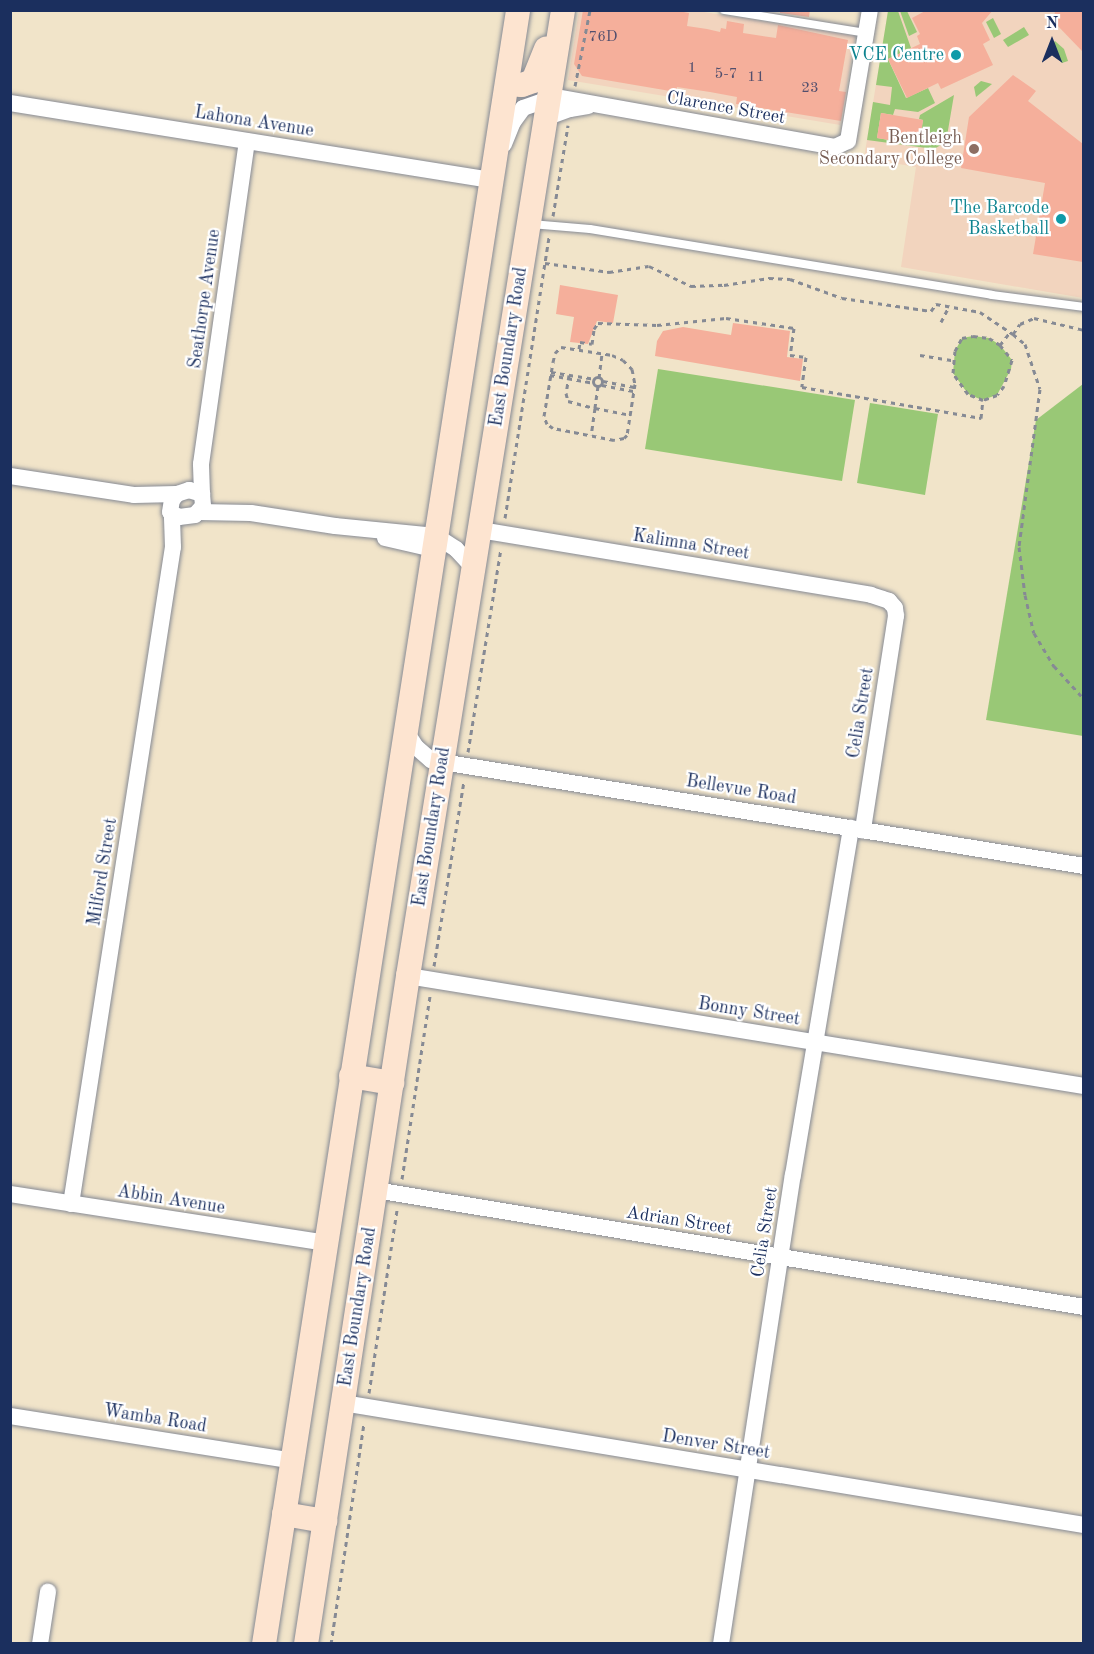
<!DOCTYPE html>
<style>
body{margin:0}
#map{position:relative;width:1094px;height:1654px;overflow:hidden;background:#f1e4c9;font-family:"Old Standard TT",serif}
div>[style]{position:absolute}
[style*='--x']{left:calc(var(--x)*1px);top:calc(var(--y)*1px);width:calc(var(--w)*1px);rotate:calc(var(--a)*1deg)}
.built>*{inset:0;background:#f2d4be}
.green>*{inset:0;background:#99c876}
.building>*{inset:0;background:#f5af9b}
.path>*{height:3px;margin-top:-1.5px;transform-origin:0;background:repeating-linear-gradient(90deg,#868a94 0 4.5px,transparent 0 9px)}
.path>.ring{margin:-1.5px;padding:0;box-sizing:content-box;background:none;border:3px solid #868a94;border-radius:50%}
.roads{filter:drop-shadow(0 0 2px #868a94) drop-shadow(0 0 2px #868a94)}
.lane>*{height:8px;margin:-4px;padding:0 4px;transform-origin:4px;border-radius:4px;background:#fff}
.street>*{height:16px;margin:-8px;padding:0 8px;transform-origin:8px;border-radius:8px;background:#fff}
.secondary>*{height:24px;margin:-12px;padding:0 12px;transform-origin:12px;border-radius:12px;background:#fde4d0}
.dots>*{width:16px;height:16px;translate:-50% -50%;box-sizing:border-box;border:3px solid #fff;border-radius:50%}
span{translate:-50% -50%;white-space:nowrap;text-align:center;line-height:1.15;-webkit-text-stroke:4.5px #fff;paint-order:stroke}
.number-label{font-size:15px;color:#524f6d}
.number-label span{-webkit-text-stroke-width:0}
.culture-label{font-size:18px;color:#0d838f}
.right{translate:-100% -50%;text-align:right}
.street-label{font-size:18px;color:#1b2f5e}
.education-label{font-size:18px;color:#785e54}
.frame{position:absolute;inset:0;border:12px solid #1b2f5e;pointer-events:none}
.north{position:absolute;left:1022px;top:12px;width:60px;height:60px;-webkit-text-stroke:4px #fff;paint-order:stroke;rotate:0deg;font-size:16px;font-weight:700;line-height:24px;text-align:center;color:#1b2f5e}
.north::after{content:'';display:block;margin:auto;width:21px;height:27px;background:#1b2f5e;clip-path:polygon(50% 0,100% 100%,50% 72%,0 100%)}
</style>
<div id="map">
<div class="built">
<i style="clip-path:polygon(579px 11px,698px 11px,855px 36px,841px 121px,840px 125px,568px 80px)"></i>
<i style="clip-path:polygon(888px 11px,1083px 11px,1083px 298px,901px 267px,916px 167px,864px 158px)"></i>
</div>
<div class="green">
<i style="clip-path:polygon(888px 11px,898px 11px,911px 48px,888px 59px,906px 98px,928px 88px,935px 103px,918px 112px,895px 109px,893px 115px,881px 113px,877px 138px,919px 145px,923px 120px,919px 119px,920px 115px,954px 95px,946px 142px,934px 149px,867px 140px,873px 102px,890px 105px,892px 87px,876px 85px)"></i>
<i style="clip-path:polygon(900px 11px,907px 11px,917px 32px,909px 36px)"></i>
<i style="clip-path:polygon(993px 18px,1001px 34px,994px 38px,986px 22px)"></i>
<i style="clip-path:polygon(1024px 27px,1029px 35px,1008px 47px,1003px 40px)"></i>
<i style="clip-path:polygon(1055px 41px,1064px 49px,1068px 61px,1062px 63px,1050px 50px,1049px 47px)"></i>
<i style="clip-path:polygon(981px 81px,992px 84px,976px 97px,974px 87px)"></i>
<i style="clip-path:polygon(973px 336px,989px 338px,1000px 345px,1012px 360px,1011px 369px,997px 395px,982px 400px,968px 394px,953px 373px,955px 351px,962px 338px)"></i>
<i style="clip-path:polygon(658px 369px,855px 400px,842px 481px,645px 449px)"></i>
<i style="clip-path:polygon(1083px 384px,1083px 736px,986px 720px,1036px 420px)"></i>
<i style="clip-path:polygon(870px 403px,938px 414px,925px 495px,857px 483px)"></i>
</div>
<div class="building">
<i style="clip-path:polygon(583px 10px,673px 10px,689px 13px,687px 26px,707px 29px,720px 32px,721px 28px,726px 29px,727px 21px,744px 24px,743px 33px,776px 38px,778px 25px,848px 40px,839px 91px,846px 92px,841px 121px,736px 104px,737px 97px,710px 92px,677px 87px,676px 92px,582px 76px,574px 64px)"></i>
<i style="clip-path:polygon(780px 10px,810px 10px,809px 17px,780px 13px)"></i>
<i style="clip-path:polygon(927px 10px,993px 10px,982px 23px,990px 40px,983px 44px,993px 65px,941px 89px,938px 83px,907px 98px,888px 59px,920px 44px,917px 36px,920px 34px,912px 18px)"></i>
<i style="clip-path:polygon(1055px 10px,1083px 10px,1083px 52px,1054px 22px)"></i>
<i style="clip-path:polygon(1013px 75px,1036px 91px,1028px 101px,1083px 144px,1083px 262px,1033px 254px,1045px 183px,961px 168px,969px 117px)"></i>
<i style="clip-path:polygon(881px 113px,923px 120px,919px 145px,877px 138px)"></i>
<i style="clip-path:polygon(560px 285px,618px 295px,613px 323px,597px 321px,588px 344px,570px 342px,574px 317px,556px 314px)"></i>
<i style="clip-path:polygon(733px 323px,790px 331px,787px 357px,803px 359px,800px 381px,655px 356px,657px 341px,663px 331px,683px 327px,731px 335px)"></i>
</div>
<div class="path">
<i style="--x:575;--y:86;--w:77;--a:-78.8"></i>
<i style="--x:553;--y:216;--w:92;--a:-80.6"></i>
<i style="--x:545;--y:263;--w:65;--a:8"></i>
<i style="--x:609;--y:272;--w:40;--a:-8.5"></i>
<i style="--x:649;--y:266;--w:47;--a:25.5"></i>
<i style="--x:691;--y:286;--w:33;--a:-2"></i>
<i style="--x:724;--y:285;--w:46;--a:-8.8"></i>
<i style="--x:769;--y:278;--w:21;--a:3"></i>
<i style="--x:790;--y:279;--w:55;--a:20.1"></i>
<i style="--x:842;--y:298;--w:90;--a:8.3"></i>
<i style="--x:931;--y:311;--w:9;--a:-54"></i>
<i style="--x:936;--y:304;--w:45;--a:10.3"></i>
<i style="--x:980;--y:312;--w:40;--a:34"></i>
<i style="--x:1013;--y:334;--w:12;--a:-55"></i>
<i style="--x:1020;--y:324;--w:15;--a:-23"></i>
<i style="--x:1034;--y:318;--w:51;--a:13.5"></i>
<i style="--x:941;--y:322;--w:18;--a:-63"></i>
<i style="--x:1013;--y:334;--w:16;--a:40"></i>
<i style="--x:1025;--y:344;--w:47;--a:71.6"></i>
<i style="--x:1040;--y:389;--w:159;--a:97.6"></i>
<i style="--x:1019;--y:547;--w:48;--a:82.9"></i>
<i style="--x:1025;--y:595;--w:39;--a:77"></i>
<i style="--x:1034;--y:633;--w:39;--a:59"></i>
<i style="--x:1054;--y:666;--w:45;--a:47.7"></i>
<i style="--x:1000;--y:345;--w:19;--a:51"></i>
<i style="--x:1012;--y:360;--w:27;--a:107"></i>
<i style="--x:1004;--y:386;--w:11;--a:128"></i>
<i style="--x:997;--y:395;--w:15;--a:160"></i>
<i style="--x:983;--y:400;--w:16;--a:-158"></i>
<i style="--x:968;--y:394;--w:26;--a:-126"></i>
<i style="--x:953;--y:373;--w:22;--a:-85"></i>
<i style="--x:955;--y:351;--w:15;--a:-62"></i>
<i style="--x:962;--y:338;--w:11;--a:-10"></i>
<i style="--x:973;--y:336;--w:16;--a:7"></i>
<i style="--x:989;--y:338;--w:13;--a:32"></i>
<i style="--x:1000;--y:345;--w:16;--a:-52"></i>
<i style="--x:561;--y:347;--w:52;--a:8.9"></i>
<i style="--x:612;--y:355;--w:12;--a:24"></i>
<i style="--x:623;--y:360;--w:13;--a:45"></i>
<i style="--x:632;--y:369;--w:15;--a:79"></i>
<i style="--x:635;--y:384;--w:52;--a:98.9"></i>
<i style="--x:627;--y:435;--w:4;--a:135"></i>
<i style="--x:624;--y:438;--w:10;--a:169"></i>
<i style="--x:614;--y:440;--w:62;--a:-168.9"></i>
<i style="--x:553;--y:428;--w:7;--a:-146"></i>
<i style="--x:547;--y:424;--w:9;--a:-111"></i>
<i style="--x:544;--y:416;--w:55;--a:-80.5"></i>
<i style="--x:553;--y:362;--w:9;--a:-77"></i>
<i style="--x:555;--y:353;--w:8;--a:-45"></i>
<i style="--x:579;--y:349;--w:7;--a:-82"></i>
<i style="--x:580;--y:342;--w:12;--a:9"></i>
<i style="--x:592;--y:344;--w:15;--a:-82"></i>
<i style="--x:594;--y:329;--w:7;--a:-56"></i>
<i style="--x:598;--y:323;--w:59;--a:1.9"></i>
<i style="--x:657;--y:325;--w:69;--a:-5.8"></i>
<i style="--x:726;--y:318;--w:69;--a:8.4"></i>
<i style="--x:794;--y:328;--w:27;--a:98"></i>
<i style="--x:790;--y:355;--w:16;--a:7"></i>
<i style="--x:806;--y:357;--w:30;--a:98"></i>
<i style="--x:802;--y:387;--w:182;--a:9.8"></i>
<i style="--x:981;--y:418;--w:18;--a:-84"></i>
<i style="--x:920;--y:355;--w:33;--a:9"></i>
<i style="--x:551;--y:372;--w:45;--a:9"></i>
<i style="--x:550;--y:375;--w:45;--a:10.3"></i>
<i style="--x:569;--y:375;--w:18;--a:99"></i>
<i style="--x:566;--y:393;--w:8;--a:76"></i>
<i style="--x:568;--y:401;--w:28;--a:15"></i>
<i style="--x:595;--y:408;--w:27;--a:98"></i>
<i class="ring" style="left:593.5px;top:377.5px;width:6px;height:6px"></i>
<i style="--x:599;--y:378;--w:25;--a:-83"></i>
<i style="--x:603;--y:381;--w:33;--a:11"></i>
<i style="--x:602;--y:385;--w:33;--a:11"></i>
<i style="--x:598;--y:386;--w:22;--a:98"></i>
<i style="--x:595;--y:408;--w:36;--a:11"></i>
<i style="--x:505;--y:518;--w:284;--a:-81.1"></i>
<i style="--x:468;--y:752;--w:207;--a:-80.8"></i>
<i style="--x:434;--y:966;--w:188;--a:-80.8"></i>
<i style="--x:402;--y:1179;--w:185;--a:-81.3"></i>
<i style="--x:369;--y:1393;--w:186;--a:-81.3"></i>
<i style="--x:331;--y:1644;--w:223;--a:-81.5"></i>
</div>
<div class="roads">
<div class="lane">
<i style="--x:724;--y:10;--w:144;--a:9.2"></i>
<i style="--x:531;--y:224;--w:59;--a:4.8"></i>
<i style="--x:590;--y:229;--w:407;--a:9.3"></i>
<i style="--x:992;--y:295;--w:93;--a:7.4"></i>
</div>
<div class="street">
<i style="--x:10;--y:103;--w:487;--a:9.1"></i>
<i style="--x:545;--y:118;--w:27;--a:-20"></i>
<i style="--x:570;--y:109;--w:18;--a:-9"></i>
<i style="--x:504;--y:144;--w:24;--a:-68"></i>
<i style="--x:513;--y:122;--w:17;--a:-54"></i>
<i style="--x:523;--y:108;--w:34;--a:-19"></i>
<i style="--x:555;--y:97;--w:284;--a:10.1"></i>
<i style="--x:835;--y:147;--w:14;--a:-25"></i>
<i style="--x:848;--y:141;--w:133;--a:-80.5"></i>
<i style="--x:10;--y:476;--w:125;--a:8.7"></i>
<i style="--x:134;--y:495;--w:43;--a:-1.3"></i>
<i style="--x:177;--y:494;--w:13;--a:-18"></i>
<i style="--x:189;--y:490;--w:14;--a:17"></i>
<i style="--x:202;--y:494;--w:12;--a:85"></i>
<i style="--x:203;--y:506;--w:12;--a:132"></i>
<i style="--x:195;--y:515;--w:16;--a:173"></i>
<i style="--x:179;--y:517;--w:10;--a:-151"></i>
<i style="--x:170;--y:512;--w:12;--a:-81"></i>
<i style="--x:172;--y:500;--w:8;--a:-50"></i>
<i style="--x:202;--y:494;--w:30;--a:-92"></i>
<i style="--x:201;--y:464;--w:326;--a:-81.9"></i>
<i style="--x:199;--y:512;--w:52;--a:1.1"></i>
<i style="--x:251;--y:513;--w:85;--a:8.8"></i>
<i style="--x:335;--y:526;--w:101;--a:5.7"></i>
<i style="--x:436;--y:536;--w:24;--a:33"></i>
<i style="--x:456;--y:549;--w:26;--a:47"></i>
<i style="--x:480;--y:530;--w:396;--a:9.4"></i>
<i style="--x:871;--y:595;--w:19;--a:18"></i>
<i style="--x:889;--y:601;--w:9;--a:49"></i>
<i style="--x:895;--y:608;--w:8;--a:83"></i>
<i style="--x:896;--y:616;--w:217;--a:98.8"></i>
<i style="--x:385;--y:538;--w:49;--a:12.9"></i>
<i style="--x:405;--y:730;--w:20;--a:57"></i>
<i style="--x:416;--y:747;--w:20;--a:41"></i>
<i style="--x:431;--y:760;--w:11;--a:10"></i>
<i style="--x:442;--y:762;--w:650;--a:9.2"></i>
<i style="--x:408;--y:976;--w:685;--a:9.24"></i>
<i style="--x:375;--y:1190;--w:719;--a:9.37"></i>
<i style="--x:10;--y:1194;--w:319;--a:8.8"></i>
<i style="--x:71;--y:1204;--w:665;--a:-81.18"></i>
<i style="--x:173;--y:547;--w:33;--a:-92"></i>
<i style="--x:343;--y:1403;--w:751;--a:9.35"></i>
<i style="--x:10;--y:1416;--w:287;--a:9"></i>
<i style="--x:40;--y:1644;--w:53;--a:-81.3"></i>
<i style="--x:721;--y:1644;--w:474;--a:-81.3"></i>
<i style="--x:793;--y:1175;--w:352;--a:-80.5"></i>
</div>
<div class="secondary">
<i style="--x:507;--y:84;--w:15;--a:4"></i>
<i style="--x:522;--y:85;--w:12;--a:-20"></i>
<i style="--x:533;--y:81;--w:35;--a:-68"></i>
<i style="--x:351;--y:1076;--w:42;--a:9.7"></i>
<i style="--x:284;--y:1514;--w:42;--a:9.7"></i>
<i style="--x:264;--y:1644;--w:1654;--a:-81.16"></i>
<i style="--x:306;--y:1644;--w:676;--a:-81.32"></i>
<i style="--x:408;--y:976;--w:978;--a:-80.88"></i>
</div>
</div>
<div class="dots">
<i style="left:956px;top:55px;background:#0f9aa8"></i>
<i style="left:974px;top:149px;background:#8d6e63"></i>
<i style="left:1061px;top:219px;background:#0f9aa8"></i>
</div>
<div class="number-label">
<span style="left:603px;top:38px">76D</span>
<span style="left:692px;top:69px">1</span>
<span style="left:726px;top:75px">5-7</span>
<span style="left:756px;top:78px">11</span>
<span style="left:810px;top:89px">23</span>
</div>
<div class="culture-label">
<span class="right" style="left:944px;top:55px">VCE Centre</span>
<span class="right" style="left:1049px;top:219px">The Barcode<br>Basketball</span>
</div>
<div class="street-label">
<span style="left:726px;top:108px;rotate:10deg">Clarence Street</span>
<span style="left:254px;top:122px;rotate:9deg">Lahona Avenue</span>
<span style="left:205px;top:299px;rotate:-82deg">Seathorpe Avenue</span>
<span style="left:509px;top:347px;rotate:-81deg">East Boundary Road</span>
<span style="left:691px;top:545px;rotate:9deg">Kalimna Street</span>
<span style="left:861px;top:713px;rotate:-81deg">Celia Street</span>
<span style="left:741px;top:790px;rotate:9deg">Bellevue Road</span>
<span style="left:432px;top:827px;rotate:-81deg">East Boundary Road</span>
<span style="left:103px;top:872px;rotate:-81deg">Milford Street</span>
<span style="left:749px;top:1012px;rotate:9deg">Bonny Street</span>
<span style="left:171px;top:1200px;rotate:9deg">Abbin Avenue</span>
<span style="left:679px;top:1221px;rotate:9deg">Adrian Street</span>
<span style="left:765px;top:1232px;rotate:-81deg">Celia Street</span>
<span style="left:358px;top:1307px;rotate:-81deg">East Boundary Road</span>
<span style="left:155px;top:1419px;rotate:9deg">Wamba Road</span>
<span style="left:716px;top:1445px;rotate:9deg">Denver Street</span>
</div>
<div class="education-label">
<span class="right" style="left:962px;top:149px">Bentleigh<br>Secondary College</span>
</div>
<div class="frame"></div>
<div class="north">N</div>
</div>
